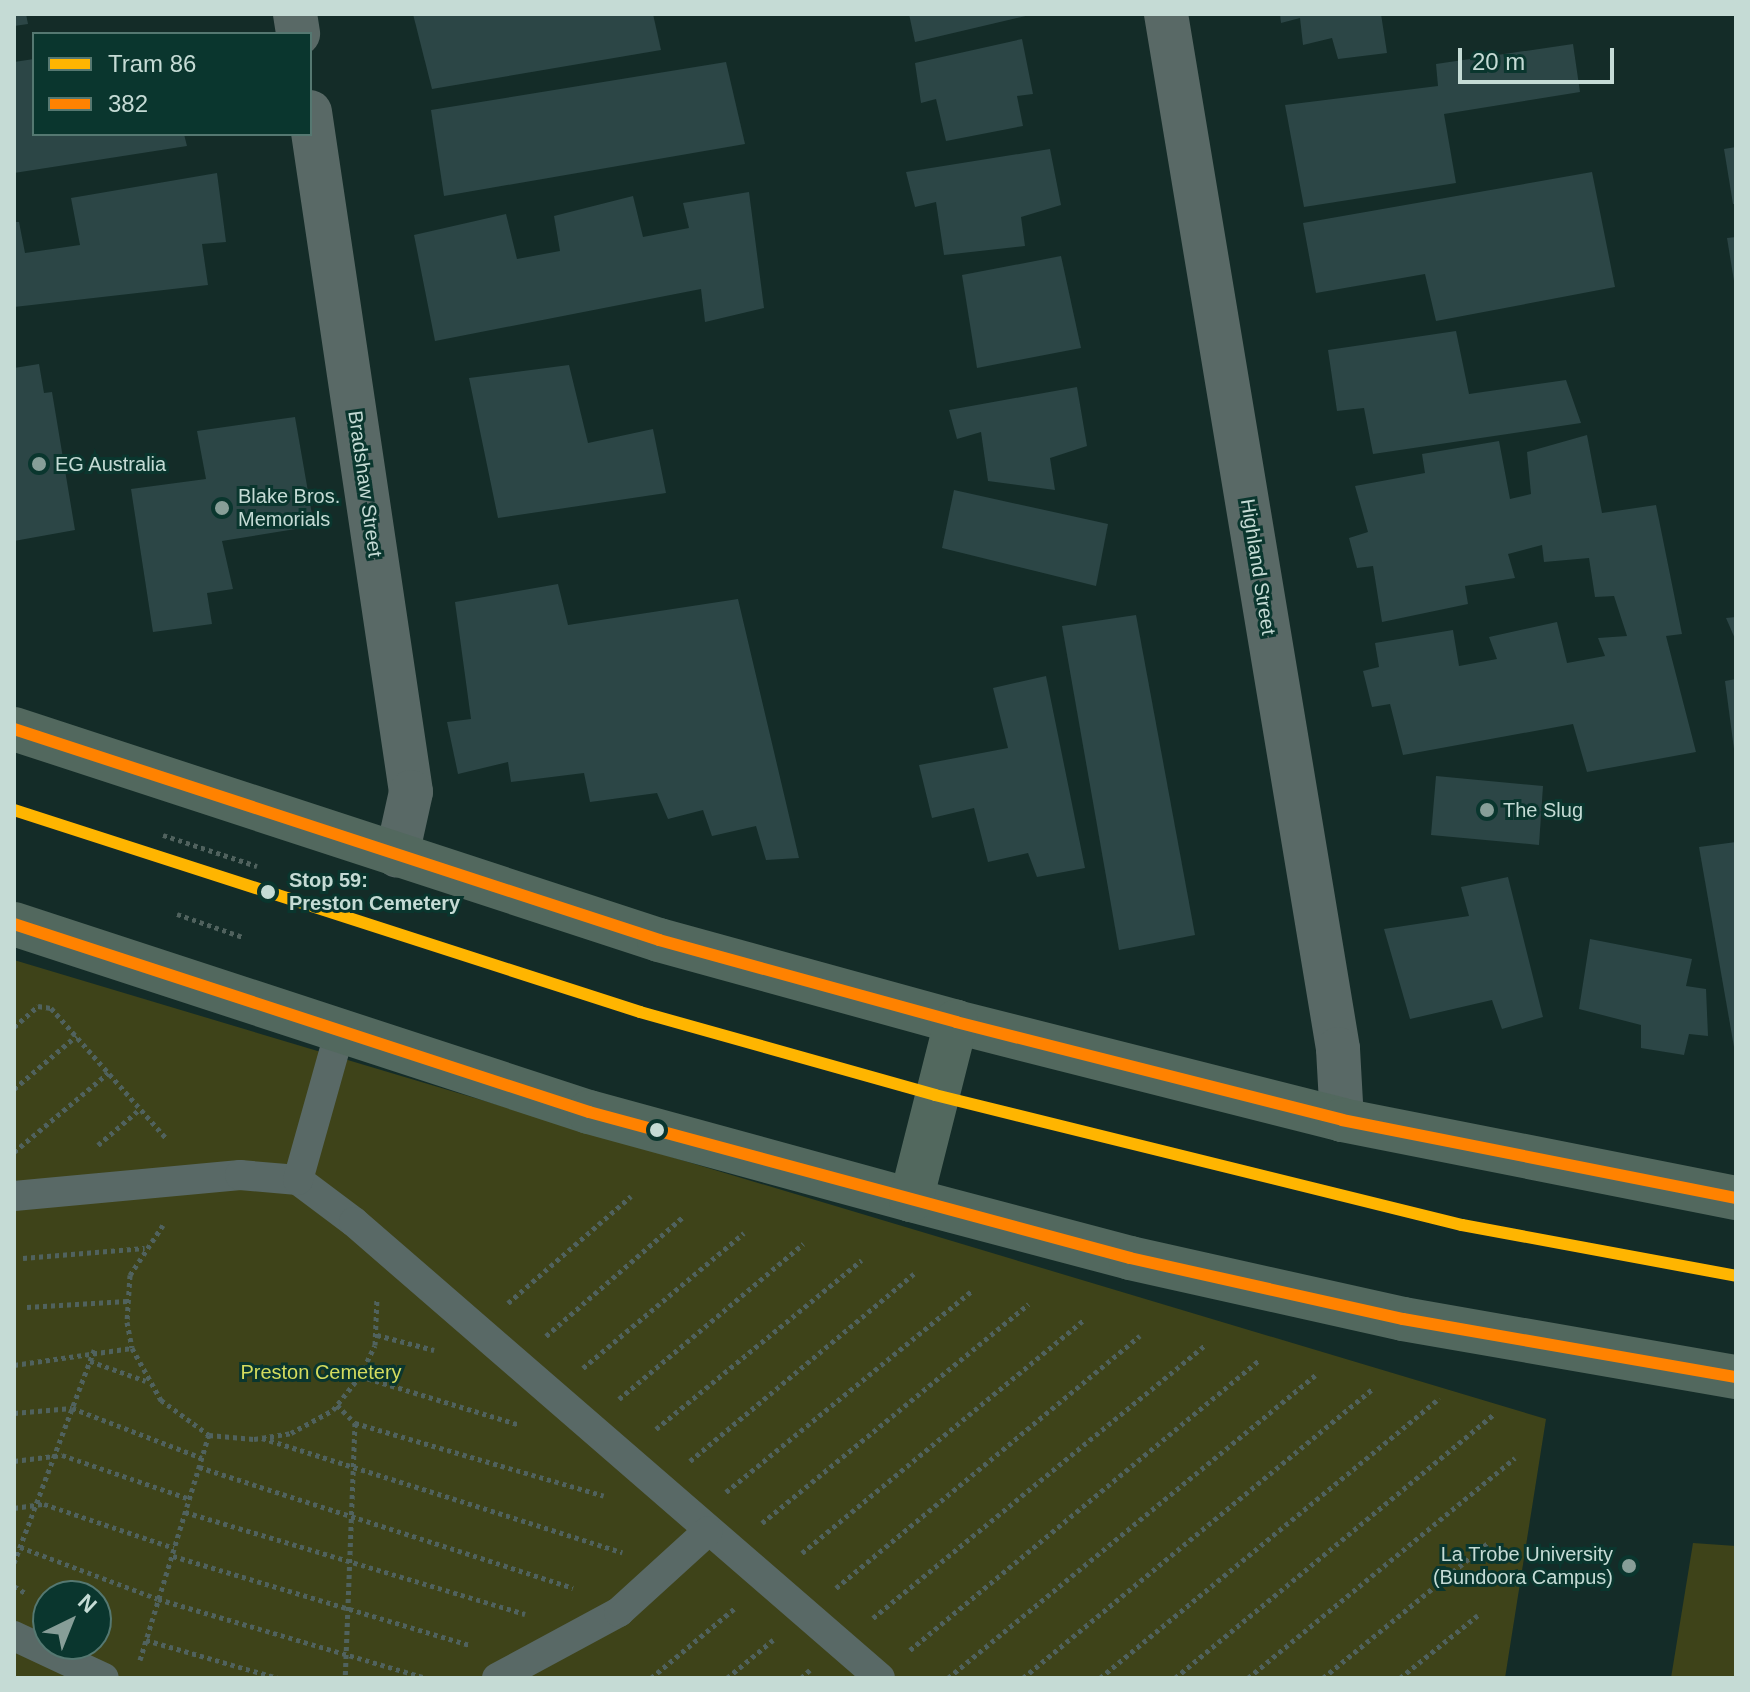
<!DOCTYPE html>
<style>
body{margin:0}
#map{position:relative;width:1750px;height:1692px;overflow:hidden;background:#142c28;font-family:Helvetica,sans-serif}
div>[style]{position:absolute}
[style*='--x']{left:calc(var(--x)*1px);top:calc(var(--y)*1px);width:calc(var(--w)*1px);rotate:calc(var(--a)*1deg)}
.green>*{inset:0;background:#3e4319}
.building>*{inset:0;background:#2c4646}
.path>*{height:5px;margin-top:-2.5px;transform-origin:0;background:repeating-linear-gradient(90deg,#50625e 0 4px,transparent 0 8px)}
.service>*{height:30px;margin:-15px;padding:0 15px;transform-origin:15px;border-radius:15px;background:#596966}
.minor>*{height:44px;margin:-22px;padding:0 22px;transform-origin:22px;border-radius:22px;background:#596966}
.trunk>*{height:44px;margin:-22px;padding:0 22px;transform-origin:22px;border-radius:22px;background:#52685e}
.bus-1>*{height:12px;margin:-6px;padding:0 6px;transform-origin:6px;border-radius:6px;background:#ff8200}
.tram-1>*{height:12px;margin:-6px;padding:0 6px;transform-origin:6px;border-radius:6px;background:#ffb500}
.dots>*{width:22px;height:22px;translate:-50% -50%;box-sizing:border-box;border:4px solid #0a362e;border-radius:50%}
span{translate:-50% -50%;white-space:nowrap;text-align:center;line-height:1.15;-webkit-text-stroke:6px #0a362e;paint-order:stroke}
.poi-label{font-size:20px;color:#c5dbd5}
.left{translate:0 -50%;text-align:left}
.right{translate:-100% -50%;text-align:right}
.street-label{font-size:20px;color:#c5dbd5}
.stop-label{font-size:20px;color:#c5dbd5;font-weight:700}
.park-label{font-size:20px;color:#d3db5e}
.frame{position:absolute;inset:0;border:16px solid #c5dbd5;pointer-events:none}
.legend{position:absolute;left:32px;top:32px;width:280px;height:104px;box-sizing:border-box;background:#0a362e;border:2px solid #557871;margin:0;padding:10px 14px;list-style:none;font-size:24px;color:#c5dbd5}
.legend li{display:flex;align-items:center;gap:16px;height:40px}
.legend b{width:40px;border:2px solid #557871}
.north{position:absolute;left:32px;top:1580px;width:80px;height:80px;box-sizing:border-box;background:#0a362e;border:2px solid #557871;border-radius:50%;rotate:43deg;font-size:22px;font-weight:700;line-height:32px;text-align:center;color:#c5dbd5}
.north::after{content:'';display:block;margin:auto;width:28px;height:36px;background:#879e98;clip-path:polygon(50% 0,100% 100%,50% 72%,0 100%)}
.scale{position:absolute;left:1458px;top:48px;width:156px;height:36px;box-sizing:border-box;border:4px solid #c5dbd5;border-top:0;padding-left:10px;font-size:24px;line-height:28px;white-space:nowrap;color:#c5dbd5;-webkit-text-stroke:6px #0a362e;paint-order:stroke}
</style>
<div id="map">
<div class="green">
<i style="clip-path:polygon(evenodd,14px 960px,1546px 1419px,1505px 1678px,14px 1678px,14px 960px,48px 1596px,96px 1596px,96px 1644px,48px 1644px,48px 1596px)"></i>
<i style="clip-path:polygon(1693px 1543px,1736px 1546px,1736px 1678px,1671px 1678px)"></i>
</div>
<div class="building">
<i style="clip-path:polygon(14px 14px,26px 14px,28px 24px,14px 26px)"></i>
<i style="clip-path:polygon(413px 14px,653px 14px,661px 50px,432px 89px)"></i>
<i style="clip-path:polygon(909px 14px,1030px 14px,1030px 15px,915px 42px)"></i>
<i style="clip-path:polygon(1280px 14px,1381px 14px,1387px 53px,1338px 59px,1332px 38px,1303px 45px,1300px 18px,1281px 23px)"></i>
<i style="clip-path:polygon(1022px 39px,1033px 94px,1017px 96px,1023px 126px,946px 141px,936px 99px,921px 103px,915px 63px)"></i>
<i style="clip-path:polygon(1573px 44px,1580px 92px,1444px 114px,1456px 183px,1304px 207px,1285px 105px,1438px 86px,1436px 64px)"></i>
<i style="clip-path:polygon(34px 59px,34px 134px,184px 134px,187px 146px,14px 173px,14px 62px)"></i>
<i style="clip-path:polygon(726px 62px,745px 144px,444px 196px,431px 110px)"></i>
<i style="clip-path:polygon(1736px 147px,1736px 204px,1733px 204px,1724px 149px)"></i>
<i style="clip-path:polygon(1050px 149px,1061px 205px,1021px 217px,1025px 246px,944px 255px,936px 202px,915px 207px,906px 172px)"></i>
<i style="clip-path:polygon(1592px 172px,1615px 287px,1436px 321px,1425px 274px,1316px 293px,1303px 223px)"></i>
<i style="clip-path:polygon(217px 173px,226px 242px,202px 244px,208px 285px,14px 307px,14px 222px,19px 222px,25px 253px,80px 245px,71px 198px)"></i>
<i style="clip-path:polygon(749px 192px,764px 308px,705px 322px,701px 289px,435px 341px,414px 235px,506px 214px,517px 259px,560px 251px,554px 216px,633px 196px,643px 237px,689px 228px,683px 203px)"></i>
<i style="clip-path:polygon(1736px 237px,1736px 281px,1734px 281px,1727px 238px)"></i>
<i style="clip-path:polygon(1061px 256px,1081px 348px,977px 368px,962px 275px)"></i>
<i style="clip-path:polygon(1456px 331px,1469px 394px,1566px 380px,1581px 423px,1373px 454px,1364px 408px,1337px 411px,1328px 350px)"></i>
<i style="clip-path:polygon(39px 364px,44px 393px,52px 392px,75px 530px,14px 541px,14px 368px)"></i>
<i style="clip-path:polygon(569px 365px,588px 443px,653px 429px,666px 493px,498px 518px,469px 378px)"></i>
<i style="clip-path:polygon(1077px 387px,1087px 446px,1050px 458px,1055px 490px,988px 481px,981px 432px,957px 439px,949px 410px)"></i>
<i style="clip-path:polygon(295px 417px,314px 526px,222px 541px,233px 589px,207px 593px,212px 624px,153px 632px,131px 489px,206px 479px,197px 431px)"></i>
<i style="clip-path:polygon(1587px 435px,1602px 513px,1656px 505px,1682px 634px,1666px 636px,1696px 752px,1587px 772px,1573px 724px,1403px 755px,1390px 704px,1372px 707px,1363px 671px,1379px 667px,1375px 643px,1453px 630px,1459px 666px,1497px 659px,1489px 637px,1557px 622px,1567px 663px,1605px 656px,1598px 638px,1627px 636px,1614px 596px,1595px 597px,1589px 558px,1544px 562px,1542px 545px,1508px 554px,1515px 578px,1465px 586px,1468px 604px,1382px 622px,1373px 566px,1357px 568px,1349px 538px,1368px 532px,1355px 486px,1425px 473px,1422px 454px,1499px 441px,1510px 499px,1531px 494px,1527px 452px)"></i>
<i style="clip-path:polygon(954px 490px,1108px 524px,1096px 586px,942px 548px)"></i>
<i style="clip-path:polygon(558px 584px,568px 625px,738px 599px,799px 858px,766px 860px,756px 826px,712px 836px,703px 810px,668px 819px,657px 793px,590px 802px,584px 773px,511px 782px,508px 762px,458px 774px,447px 722px,471px 719px,455px 602px)"></i>
<i style="clip-path:polygon(1136px 615px,1195px 935px,1119px 950px,1062px 626px)"></i>
<i style="clip-path:polygon(1736px 617px,1736px 641px,1726px 618px)"></i>
<i style="clip-path:polygon(1046px 676px,1085px 868px,1037px 877px,1028px 853px,988px 862px,974px 808px,932px 818px,919px 765px,1008px 748px,993px 688px)"></i>
<i style="clip-path:polygon(1736px 679px,1736px 749px,1734px 749px,1725px 681px)"></i>
<i style="clip-path:polygon(1436px 776px,1543px 786px,1539px 845px,1431px 835px)"></i>
<i style="clip-path:polygon(1736px 842px,1736px 1047px,1734px 1047px,1699px 847px)"></i>
<i style="clip-path:polygon(1508px 877px,1543px 1017px,1502px 1029px,1492px 1000px,1410px 1019px,1384px 929px,1469px 916px,1461px 887px)"></i>
<i style="clip-path:polygon(1590px 939px,1692px 959px,1686px 986px,1706px 989px,1708px 1036px,1689px 1034px,1684px 1055px,1641px 1048px,1641px 1025px,1579px 1009px)"></i>
</div>
<div class="path">
<i style="--x:163;--y:835;--w:99;--a:18.3"></i>
<i style="--x:177;--y:914;--w:70;--a:19.2"></i>
<i style="--x:14;--y:1027;--w:32;--a:-41"></i>
<i style="--x:38;--y:1006;--w:13;--a:9"></i>
<i style="--x:51;--y:1008;--w:175;--a:48.5"></i>
<i style="--x:14;--y:1089;--w:82;--a:-40.5"></i>
<i style="--x:98;--y:1145;--w:55;--a:-40.6"></i>
<i style="--x:14;--y:1152;--w:123;--a:-40"></i>
<i style="--x:163;--y:1225;--w:60;--a:123.4"></i>
<i style="--x:130;--y:1275;--w:47;--a:93.7"></i>
<i style="--x:127;--y:1322;--w:26;--a:79"></i>
<i style="--x:132;--y:1348;--w:60;--a:60.9"></i>
<i style="--x:161;--y:1400;--w:59;--a:36.1"></i>
<i style="--x:209;--y:1435;--w:45;--a:5.1"></i>
<i style="--x:254;--y:1439;--w:37;--a:-9"></i>
<i style="--x:291;--y:1433;--w:48;--a:-28.7"></i>
<i style="--x:333;--y:1410;--w:43;--a:-51.5"></i>
<i style="--x:360;--y:1376;--w:34;--a:-64"></i>
<i style="--x:375;--y:1345;--w:47;--a:-87.6"></i>
<i style="--x:23;--y:1258;--w:122;--a:-4.7"></i>
<i style="--x:508;--y:1303;--w:163;--a:-41"></i>
<i style="--x:27;--y:1307;--w:100;--a:-3.4"></i>
<i style="--x:377;--y:1335;--w:59;--a:14.7"></i>
<i style="--x:546;--y:1336;--w:181;--a:-41"></i>
<i style="--x:90;--y:1361;--w:59;--a:19.7"></i>
<i style="--x:14;--y:1365;--w:119;--a:-8.2"></i>
<i style="--x:583;--y:1368;--w:210;--a:-40"></i>
<i style="--x:360;--y:1376;--w:167;--a:17"></i>
<i style="--x:619;--y:1399;--w:241;--a:-40.1"></i>
<i style="--x:337;--y:1405;--w:25;--a:45"></i>
<i style="--x:355;--y:1423;--w:255;--a:92.2"></i>
<i style="--x:14;--y:1413;--w:58;--a:-4.9"></i>
<i style="--x:72;--y:1408;--w:139;--a:21"></i>
<i style="--x:355;--y:1423;--w:259;--a:16.3"></i>
<i style="--x:656;--y:1429;--w:266;--a:-39.4"></i>
<i style="--x:262;--y:1438;--w:378;--a:17.6"></i>
<i style="--x:14;--y:1461;--w:48;--a:-7.1"></i>
<i style="--x:62;--y:1455;--w:135;--a:19"></i>
<i style="--x:690;--y:1461;--w:292;--a:-39.9"></i>
<i style="--x:199;--y:1467;--w:393;--a:17.9"></i>
<i style="--x:726;--y:1492;--w:319;--a:-39.3"></i>
<i style="--x:14;--y:1508;--w:30;--a:-8"></i>
<i style="--x:44;--y:1504;--w:137;--a:18.7"></i>
<i style="--x:185;--y:1512;--w:355;--a:16.7"></i>
<i style="--x:762;--y:1523;--w:345;--a:-39.4"></i>
<i style="--x:20;--y:1547;--w:147;--a:20.6"></i>
<i style="--x:158;--y:1599;--w:280;--a:16.4"></i>
<i style="--x:802;--y:1553;--w:367;--a:-39.6"></i>
<i style="--x:173;--y:1556;--w:310;--a:16.7"></i>
<i style="--x:14;--y:1563;--w:228;--a:-69.4"></i>
<i style="--x:14;--y:1586;--w:15;--a:32"></i>
<i style="--x:836;--y:1588;--w:395;--a:-39.7"></i>
<i style="--x:873;--y:1618;--w:431;--a:-39.4"></i>
<i style="--x:146;--y:1640;--w:137;--a:16.1"></i>
<i style="--x:910;--y:1650;--w:455;--a:-39.7"></i>
<i style="--x:140;--y:1660;--w:235;--a:-73"></i>
<i style="--x:651;--y:1678;--w:109;--a:-39.8"></i>
<i style="--x:727;--y:1678;--w:60;--a:-39.6"></i>
<i style="--x:801;--y:1678;--w:12;--a:-42"></i>
<i style="--x:948;--y:1678;--w:476;--a:-39.5"></i>
<i style="--x:1023;--y:1678;--w:455;--a:-39.6"></i>
<i style="--x:1100;--y:1678;--w:440;--a:-39.5"></i>
<i style="--x:1175;--y:1678;--w:413;--a:-39.6"></i>
<i style="--x:1248;--y:1678;--w:346;--a:-39.5"></i>
<i style="--x:1323;--y:1678;--w:212;--a:-39.3"></i>
<i style="--x:1400;--y:1678;--w:100;--a:-38.9"></i>
</div>
<div class="service">
<i style="--x:298;--y:1180;--w:70;--a:36.9"></i>
<i style="--x:354;--y:1222;--w:696;--a:40.92"></i>
<i style="--x:14;--y:1196;--w:227;--a:-5.3"></i>
<i style="--x:240;--y:1175;--w:58;--a:4.9"></i>
<i style="--x:298;--y:1180;--w:155;--a:-74.3"></i>
<i style="--x:14;--y:1636;--w:99;--a:25"></i>
<i style="--x:497;--y:1678;--w:139;--a:-28.4"></i>
<i style="--x:619;--y:1612;--w:120;--a:-42.3"></i>
</div>
<div class="minor">
<i style="--x:295;--y:14;--w:20;--a:81"></i>
<i style="--x:1166;--y:14;--w:1049;--a:80.56"></i>
<i style="--x:1338;--y:1049;--w:71;--a:86.8"></i>
<i style="--x:310;--y:112;--w:687;--a:81.55"></i>
<i style="--x:411;--y:792;--w:65;--a:102.5"></i>
</div>
<div class="trunk">
<i style="--x:14;--y:729;--w:679;--a:18.11"></i>
<i style="--x:659;--y:940;--w:308;--a:15.4"></i>
<i style="--x:956;--y:1022;--w:398;--a:14.2"></i>
<i style="--x:1342;--y:1120;--w:402;--a:11.2"></i>
<i style="--x:14;--y:924;--w:605;--a:18.11"></i>
<i style="--x:589;--y:1112;--w:334;--a:15.3"></i>
<i style="--x:911;--y:1200;--w:227;--a:14.8"></i>
<i style="--x:1130;--y:1258;--w:280;--a:12.6"></i>
<i style="--x:1403;--y:1319;--w:338;--a:9.9"></i>
<i style="--x:911;--y:1200;--w:184;--a:-75.8"></i>
</div>
<div class="bus-1">
<i style="--x:14;--y:729;--w:679;--a:18.11"></i>
<i style="--x:659;--y:940;--w:308;--a:15.4"></i>
<i style="--x:956;--y:1022;--w:398;--a:14.2"></i>
<i style="--x:1342;--y:1120;--w:402;--a:11.2"></i>
<i style="--x:14;--y:924;--w:605;--a:18.11"></i>
<i style="--x:589;--y:1112;--w:560;--a:15.1"></i>
<i style="--x:1130;--y:1258;--w:280;--a:12.6"></i>
<i style="--x:1403;--y:1319;--w:338;--a:9.9"></i>
</div>
<div class="tram-1">
<i style="--x:14;--y:810;--w:658;--a:17.88"></i>
<i style="--x:640;--y:1012;--w:306;--a:15.7"></i>
<i style="--x:935;--y:1095;--w:543;--a:13.86"></i>
<i style="--x:1462;--y:1225;--w:279;--a:10.5"></i>
</div>
<div class="dots">
<i style="left:39px;top:464px;background:#879e98"></i>
<i style="left:222px;top:508px;background:#879e98"></i>
<i style="left:1487px;top:810px;background:#879e98"></i>
<i style="left:268px;top:892px;background:#c5dbd5"></i>
<i style="left:657px;top:1130px;background:#c5dbd5"></i>
<i style="left:1629px;top:1566px;background:#879e98"></i>
</div>
<div class="poi-label">
<span class="left" style="left:55px;top:464px">EG Australia</span>
<span class="left" style="left:238px;top:508px">Blake Bros.<br>Memorials</span>
<span class="left" style="left:1503px;top:810px">The Slug</span>
<span class="right" style="left:1613px;top:1566px">La Trobe University<br>(Bundoora Campus)</span>
</div>
<div class="street-label">
<span style="left:365px;top:484px;rotate:82deg">Bradshaw Street</span>
<span style="left:1258px;top:567px;rotate:81deg">Highland Street</span>
</div>
<div class="stop-label">
<span class="left" style="left:289px;top:892px">Stop 59:<br>Preston Cemetery</span>
</div>
<div class="park-label">
<span style="left:321px;top:1372px">Preston Cemetery</span>
</div>
<div class="frame"></div>
<ul class="legend">
<li><b style="height:10px;background:#ffb500"></b>Tram 86</li>
<li><b style="height:10px;background:#ff8200"></b>382</li>
</ul>
<div class="north">N</div>
<div class="scale">20 m</div>
</div>
